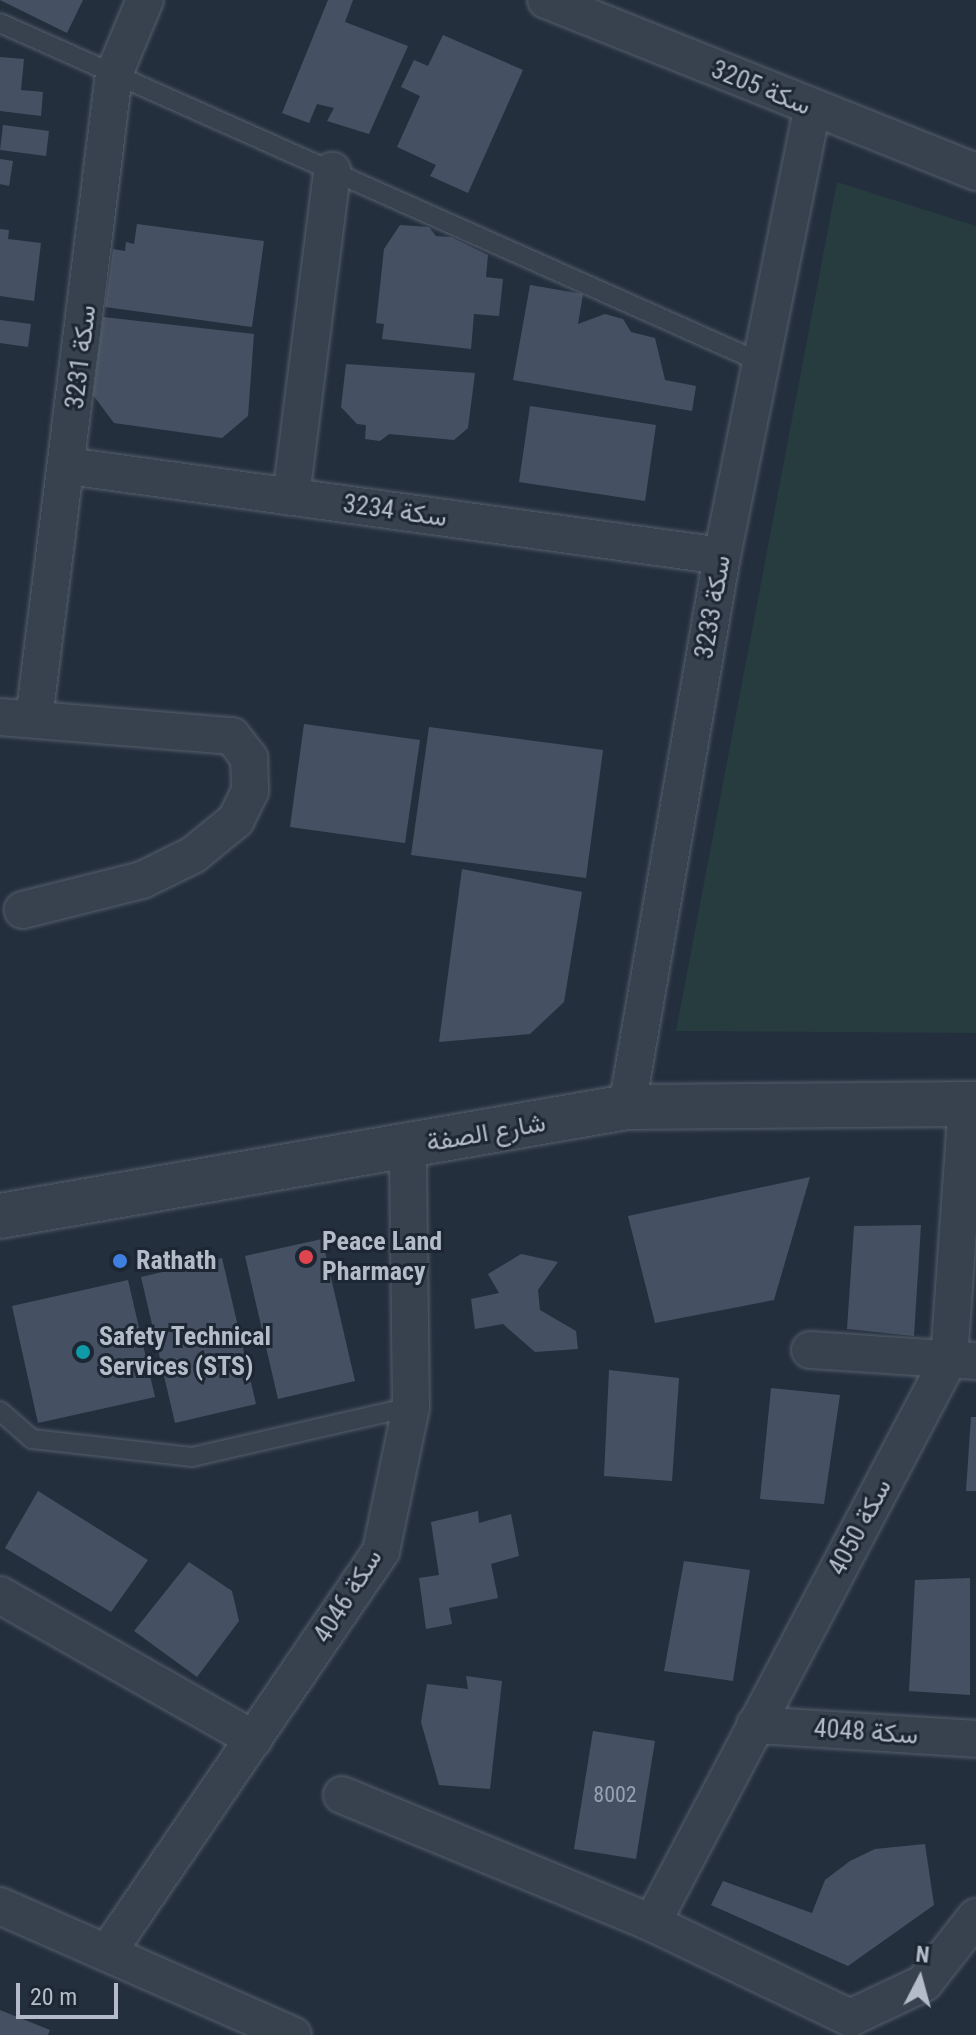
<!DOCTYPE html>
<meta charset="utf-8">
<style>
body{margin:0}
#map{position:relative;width:976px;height:2035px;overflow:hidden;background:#242f3e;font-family:"Roboto Condensed",Vazirmatn,sans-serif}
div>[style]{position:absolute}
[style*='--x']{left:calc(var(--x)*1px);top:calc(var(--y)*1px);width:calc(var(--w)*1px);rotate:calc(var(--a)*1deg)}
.green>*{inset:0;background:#263c3f}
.building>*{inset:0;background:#455162}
.roads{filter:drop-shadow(0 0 2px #565f6c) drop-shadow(0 0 2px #565f6c)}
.service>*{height:18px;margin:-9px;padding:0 9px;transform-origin:9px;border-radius:9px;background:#38414e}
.minor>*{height:36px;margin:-18px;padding:0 18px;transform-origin:18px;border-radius:18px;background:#38414e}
.tertiary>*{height:44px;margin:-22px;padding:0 22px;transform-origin:22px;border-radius:22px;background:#38414e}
.dots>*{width:22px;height:22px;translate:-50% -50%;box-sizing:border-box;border:4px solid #1d2633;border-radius:50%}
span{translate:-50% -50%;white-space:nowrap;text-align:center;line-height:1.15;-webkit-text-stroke:6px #1d2633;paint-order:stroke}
.number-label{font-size:22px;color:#98a1af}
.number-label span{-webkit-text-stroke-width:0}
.street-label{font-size:26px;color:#b4bcc9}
.poi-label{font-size:26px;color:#b4bcc9;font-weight:700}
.left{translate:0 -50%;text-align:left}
.north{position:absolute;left:880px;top:1939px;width:80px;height:80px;-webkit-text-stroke:6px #1d2633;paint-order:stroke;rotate:6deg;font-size:22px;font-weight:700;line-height:32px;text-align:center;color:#b4bcc9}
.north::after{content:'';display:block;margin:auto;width:28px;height:36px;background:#b4bcc9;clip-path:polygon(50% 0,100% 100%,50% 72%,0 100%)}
.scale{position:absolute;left:16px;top:1983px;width:102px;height:36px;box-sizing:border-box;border:4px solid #b4bcc9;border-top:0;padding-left:10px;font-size:24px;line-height:28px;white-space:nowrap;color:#b4bcc9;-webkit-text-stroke:6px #1d2633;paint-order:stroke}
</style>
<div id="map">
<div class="green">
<i style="clip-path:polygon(837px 182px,976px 226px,976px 1033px,676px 1031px)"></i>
</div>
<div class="building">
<i style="clip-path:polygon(0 0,83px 0,67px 33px)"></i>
<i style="clip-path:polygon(328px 0,353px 0,345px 22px,408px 46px,369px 134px,327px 121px,334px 108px,317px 104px,309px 123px,282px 113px)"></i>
<i style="clip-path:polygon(443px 35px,523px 70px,468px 193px,430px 176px,436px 165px,397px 147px,420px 96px,401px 87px,414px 60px,428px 66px)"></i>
<i style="clip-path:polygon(0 57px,24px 59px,21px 90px,43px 92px,41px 116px,0 111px)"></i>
<i style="clip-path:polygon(3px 125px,49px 131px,46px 156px,0 150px)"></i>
<i style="clip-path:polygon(0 159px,13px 161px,9px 186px,0 184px)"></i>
<i style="clip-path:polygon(137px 224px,264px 241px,252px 327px,105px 307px,113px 249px,125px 251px,126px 242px,134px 244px)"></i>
<i style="clip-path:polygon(400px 225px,429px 227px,436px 236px,451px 237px,488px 255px,486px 277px,503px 279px,499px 316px,474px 314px,471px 349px,382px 339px,384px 324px,376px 323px,384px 249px)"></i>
<i style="clip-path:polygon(0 229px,9px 230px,8px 239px,41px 243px,34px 301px,0 296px)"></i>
<i style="clip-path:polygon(530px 285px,583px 294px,578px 324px,605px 314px,623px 319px,631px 332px,655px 338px,665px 380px,696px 386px,692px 411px,513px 380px)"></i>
<i style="clip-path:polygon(103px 317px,254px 334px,248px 416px,222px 438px,114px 423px,93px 395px)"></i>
<i style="clip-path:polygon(0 320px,31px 324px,28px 347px,0 343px)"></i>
<i style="clip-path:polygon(346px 364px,475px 373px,468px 428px,454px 440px,389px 434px,380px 441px,365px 439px,366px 425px,357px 424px,341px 407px)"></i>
<i style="clip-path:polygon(530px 406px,656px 425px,645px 501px,519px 482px)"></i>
<i style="clip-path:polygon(304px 724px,420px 740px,405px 843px,290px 827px)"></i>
<i style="clip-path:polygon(429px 727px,603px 750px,586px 878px,411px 855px)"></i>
<i style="clip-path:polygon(462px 869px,582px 892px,564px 1002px,530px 1034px,439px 1042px)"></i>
<i style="clip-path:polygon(810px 1177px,774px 1300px,655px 1323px,628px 1216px)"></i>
<i style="clip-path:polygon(921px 1225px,914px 1336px,847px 1329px,854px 1226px)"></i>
<i style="clip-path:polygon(322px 1239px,355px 1381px,278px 1399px,245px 1256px)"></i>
<i style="clip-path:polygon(521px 1254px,558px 1262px,538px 1290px,540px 1310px,576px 1331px,578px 1349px,535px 1352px,503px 1324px,475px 1329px,471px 1299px,499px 1293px,488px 1274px)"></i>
<i style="clip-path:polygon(222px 1258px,256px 1404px,175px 1423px,141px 1277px)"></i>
<i style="clip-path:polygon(128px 1280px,155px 1397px,38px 1423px,12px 1306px)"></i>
<i style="clip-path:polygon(609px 1370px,679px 1378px,672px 1481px,604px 1476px)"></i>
<i style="clip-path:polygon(771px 1388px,840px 1395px,824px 1504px,760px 1499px)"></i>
<i style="clip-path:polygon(971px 1417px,976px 1417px,976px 1491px,966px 1491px)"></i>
<i style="clip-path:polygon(38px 1491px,148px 1560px,111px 1612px,5px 1548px)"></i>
<i style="clip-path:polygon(478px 1511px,479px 1523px,511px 1514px,519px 1556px,491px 1564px,498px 1598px,449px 1608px,452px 1624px,426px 1629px,419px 1578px,439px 1575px,431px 1522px)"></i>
<i style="clip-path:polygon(684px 1561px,750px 1570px,733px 1681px,664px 1671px)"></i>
<i style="clip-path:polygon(189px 1562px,232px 1591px,239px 1621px,197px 1677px,134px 1631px)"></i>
<i style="clip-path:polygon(970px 1578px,970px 1695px,909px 1691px,915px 1580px)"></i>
<i style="clip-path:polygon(466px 1676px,502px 1681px,490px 1789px,439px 1785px,421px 1722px,427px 1684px,468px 1689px)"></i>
<i style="clip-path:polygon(593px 1731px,655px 1741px,636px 1859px,574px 1849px)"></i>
<i style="clip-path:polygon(925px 1844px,934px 1905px,848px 1966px,711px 1905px,723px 1881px,812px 1913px,825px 1880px,850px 1861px,875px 1849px)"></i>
<i style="clip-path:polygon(0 2010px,50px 2030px,48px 2035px,0 2035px)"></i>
</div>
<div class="roads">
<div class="service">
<i style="--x:0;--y:23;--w:832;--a:24.04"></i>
<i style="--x:0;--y:1411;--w:43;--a:41.2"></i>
<i style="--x:32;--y:1439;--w:161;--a:6.4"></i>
<i style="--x:192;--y:1457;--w:225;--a:-12.9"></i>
</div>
<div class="minor">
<i style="--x:546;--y:0;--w:463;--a:21.8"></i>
<i style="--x:68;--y:466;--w:660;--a:7.84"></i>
<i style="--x:291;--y:497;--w:329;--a:-82.8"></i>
<i style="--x:0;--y:717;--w:233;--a:4.7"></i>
<i style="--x:232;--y:736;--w:28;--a:52"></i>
<i style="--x:249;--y:758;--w:33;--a:88"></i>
<i style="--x:250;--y:791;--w:32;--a:116"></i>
<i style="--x:236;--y:820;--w:55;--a:140.9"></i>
<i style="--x:193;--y:855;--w:57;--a:153.9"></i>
<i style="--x:142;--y:880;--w:123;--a:165.9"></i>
<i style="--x:34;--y:719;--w:650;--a:-82.93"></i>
<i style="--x:114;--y:74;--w:80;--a:-67.3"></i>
<i style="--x:627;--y:1107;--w:559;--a:-80.22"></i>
<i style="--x:722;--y:556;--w:456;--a:-78.6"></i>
<i style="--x:810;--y:1350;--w:166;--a:3.8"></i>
<i style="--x:0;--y:1595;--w:292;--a:29.6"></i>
<i style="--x:755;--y:1725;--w:221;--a:3.6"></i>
<i style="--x:342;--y:1795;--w:335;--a:22.4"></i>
<i style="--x:652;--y:1923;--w:220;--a:25.6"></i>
<i style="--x:850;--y:2018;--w:82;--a:-25.3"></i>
<i style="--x:924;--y:1983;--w:84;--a:-51.8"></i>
<i style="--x:0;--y:1906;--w:320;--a:23.8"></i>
<i style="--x:652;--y:1923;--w:637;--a:-62.23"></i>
<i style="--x:949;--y:1359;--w:257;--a:-86"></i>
<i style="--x:107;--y:1953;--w:486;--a:-55.7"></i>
<i style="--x:381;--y:1551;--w:147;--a:-78.2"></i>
<i style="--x:411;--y:1407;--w:261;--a:-90.7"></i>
</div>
<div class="tertiary">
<i style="--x:0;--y:1216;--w:636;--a:-9.86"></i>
<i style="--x:627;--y:1107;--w:349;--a:-0.5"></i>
</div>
</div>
<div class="dots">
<i style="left:306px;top:1257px;background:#e0444e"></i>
<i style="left:120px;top:1261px;background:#3f7fe0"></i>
<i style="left:83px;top:1352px;background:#0f9aa8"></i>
</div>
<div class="number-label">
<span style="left:615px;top:1795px">8002</span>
</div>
<div class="street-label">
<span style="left:761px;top:88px;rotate:22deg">سكة 3205</span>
<span style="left:81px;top:357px;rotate:-83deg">سكة 3231</span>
<span style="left:395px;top:511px;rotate:8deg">سكة 3234</span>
<span style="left:713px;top:607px;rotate:-80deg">سكة 3233</span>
<span style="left:486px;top:1133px;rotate:-10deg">شارع الصفة</span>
<span style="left:860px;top:1527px;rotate:-62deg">سكة 4050</span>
<span style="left:348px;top:1596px;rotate:-58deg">سكة 4046</span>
<span style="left:866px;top:1732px;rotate:4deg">سكة 4048</span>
</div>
<div class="poi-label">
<span class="left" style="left:322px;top:1257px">Peace Land<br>Pharmacy</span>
<span class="left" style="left:136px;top:1261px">Rathath</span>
<span class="left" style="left:99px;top:1352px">Safety Technical<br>Services (STS)</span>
</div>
<div class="north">N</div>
<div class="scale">20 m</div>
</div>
